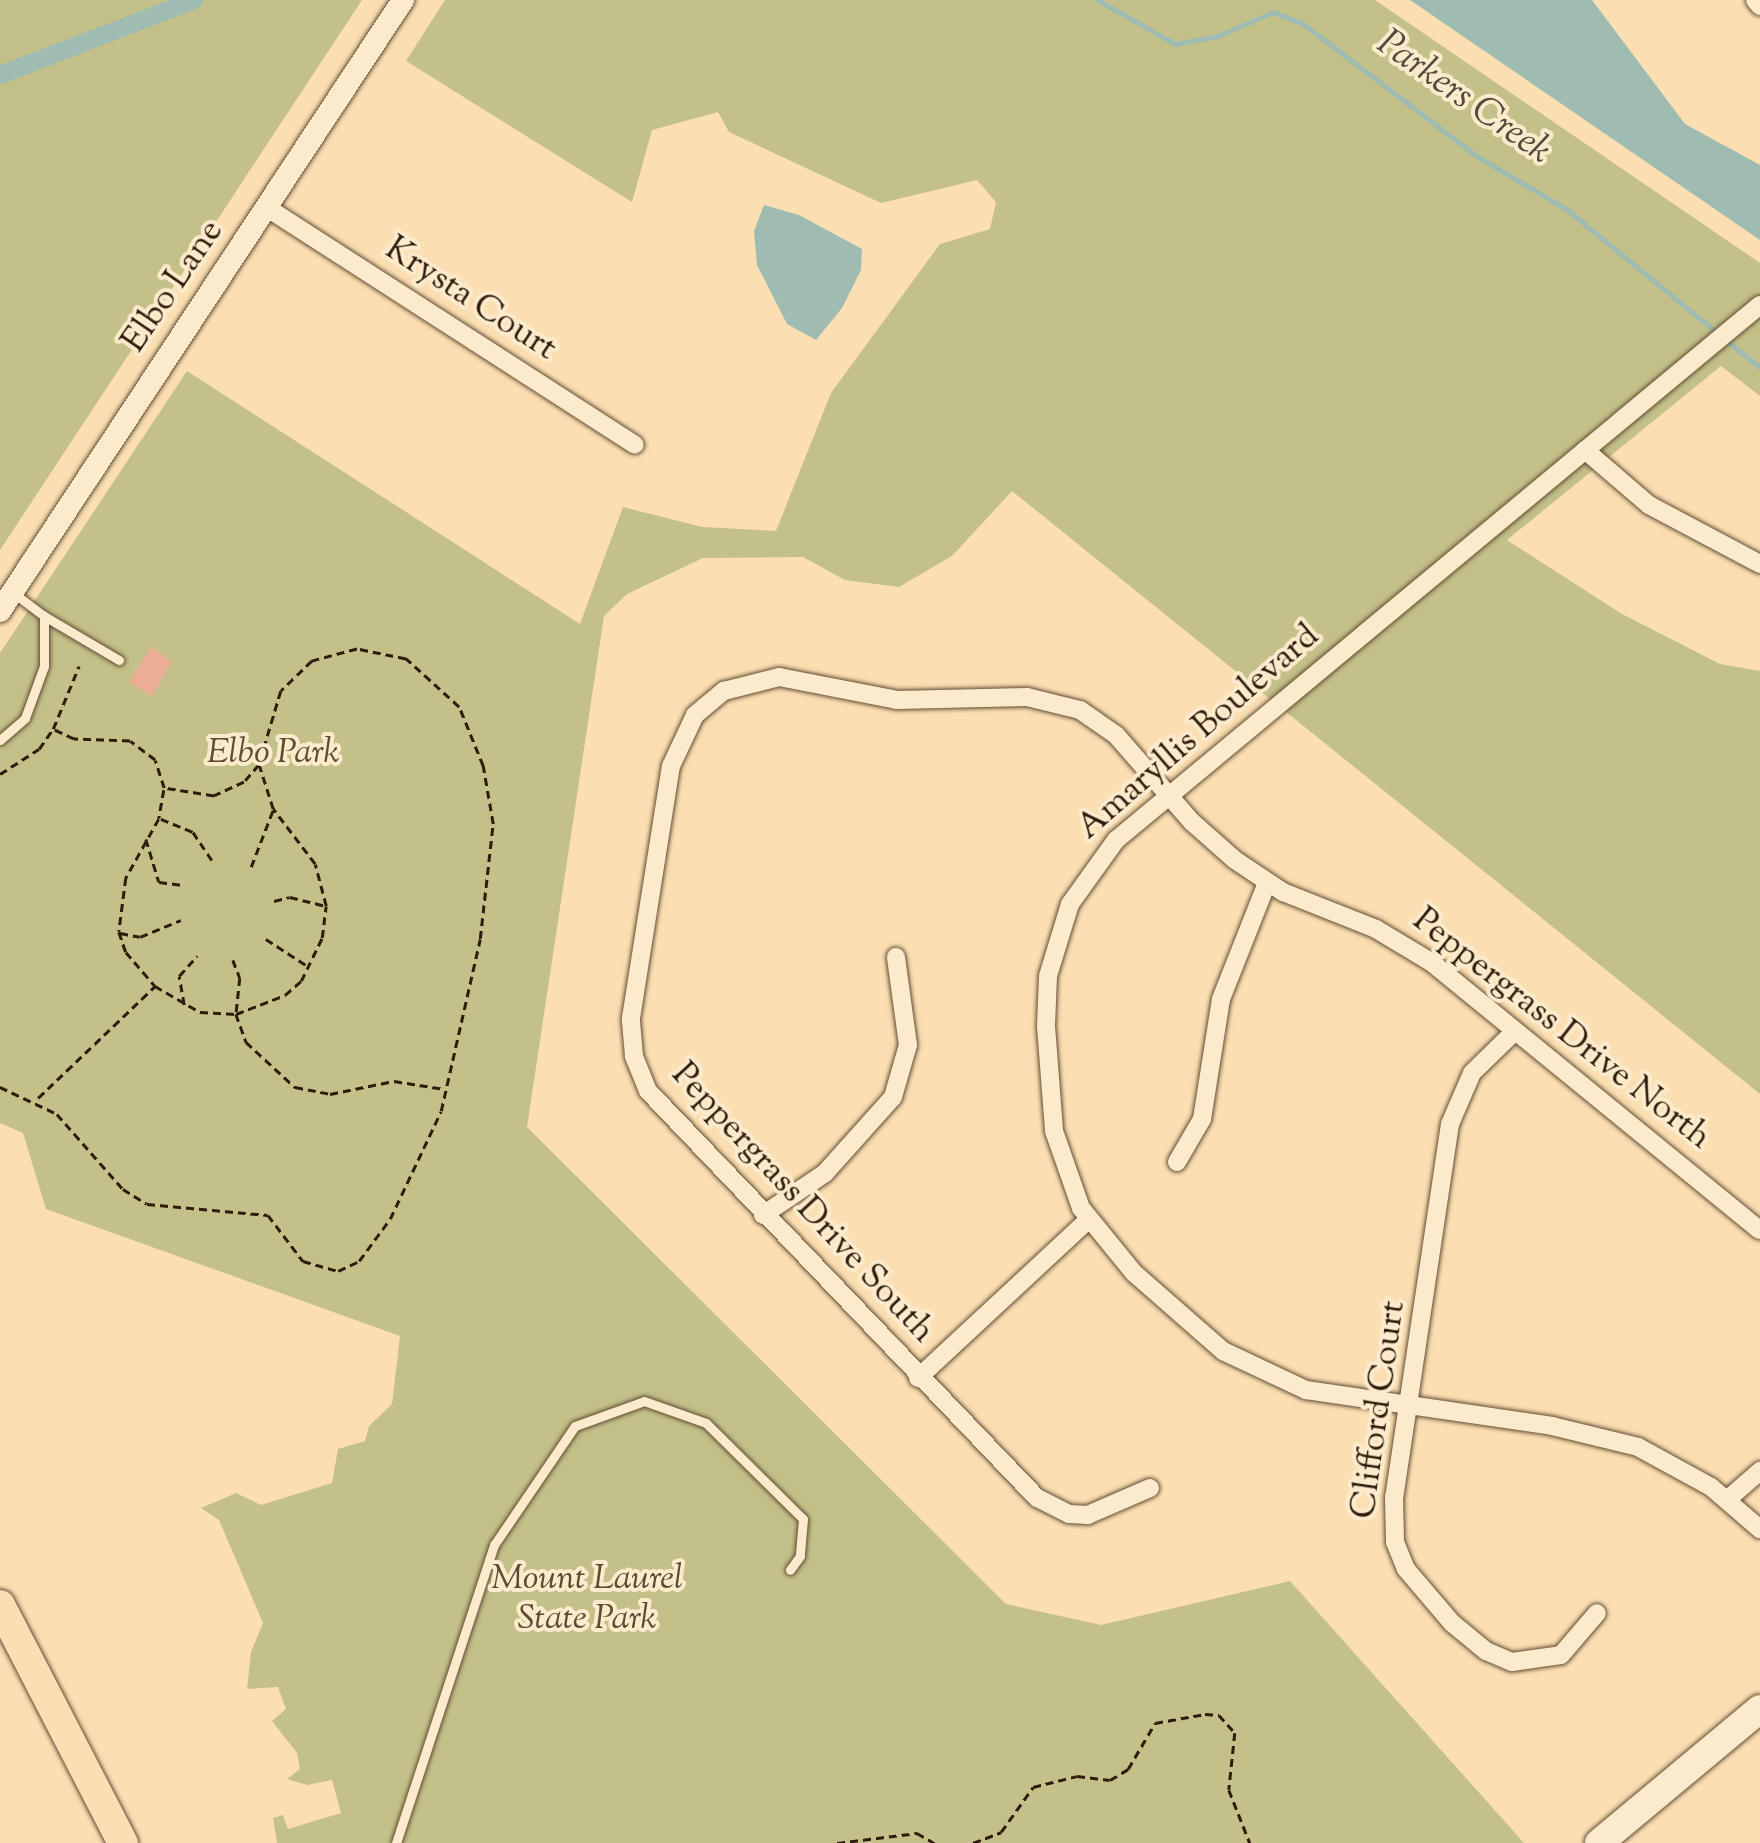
<!DOCTYPE html>
<style>
body{margin:0}
#map{position:relative;width:1760px;height:1843px;overflow:hidden;background:#fbdfb2;font-family:"Sorts Mill Goudy",serif}
div>[style]{position:absolute}
[style*='--x']{left:calc(var(--x)*1px);top:calc(var(--y)*1px);width:calc(var(--w)*1px);rotate:calc(var(--a)*1deg)}
.green>*{inset:0;background:#c3c089}
.water>*{inset:0;background:#9fbcb2}
.stream>*{height:5px;margin:-2.5px;padding:0 2.5px;transform-origin:2.5px;border-radius:2.5px;background:#9fbcb2}
.canal>*{height:18px;margin:-9px;padding:0 9px;transform-origin:9px;border-radius:9px;background:#9fbcb2}
.building>*{inset:0;background:#ecae97}
.path>*{height:2.5px;margin-top:-1.25px;transform-origin:0;background:repeating-linear-gradient(90deg,#2f1c0a 0 8px,transparent 0 13px)}
.roads{filter:drop-shadow(0 0 2px #624d34) drop-shadow(0 0 2px #624d34)}
.service>*{height:9px;margin:-4.5px;padding:0 4.5px;transform-origin:4.5px;border-radius:4.5px;background:#fceacd}
.minor>*{height:18px;margin:-9px;padding:0 9px;transform-origin:9px;border-radius:9px;background:#fceacd}
.tertiary>*{height:22px;margin:-11px;padding:0 11px;transform-origin:11px;border-radius:11px;background:#fceacd}
.secondary>*{height:28px;margin:-14px;padding:0 14px;transform-origin:14px;border-radius:14px;background:#fceacd}
.primary>*{height:30px;margin:-15px;padding:0 15px;transform-origin:15px;border-radius:15px;background:#fbdfb2}
span{translate:-50% -50%;white-space:nowrap;text-align:center;line-height:1.15;-webkit-text-stroke:8px #fceacd;paint-order:stroke}
.street-label{font-size:35px;color:#2f1c0a}
.park-label{font-size:35px;color:#5b4d30;font-style:italic}
.water-label{font-size:38px;color:#514c3c;font-style:italic}
</style>
<div id="map">
<div class="green">
<i style="clip-path:polygon(0 0,362px 0,0 550px)"></i>
<i style="clip-path:polygon(445px 0,1375px 0,1760px 263px,1760px 396px,1721px 366px,1507px 540px,1622px 614px,1720px 664px,1760px 671px,1760px 1094px,1012px 491px,952px 556px,899px 587px,845px 580px,803px 557px,703px 558px,627px 594px,604px 616px,527px 1127px,1006px 1604px,1101px 1625px,1290px 1581px,1524px 1843px,277px 1843px,273px 1818px,283px 1815px,288px 1829px,341px 1813px,332px 1780px,307px 1785px,287px 1779px,300px 1769px,297px 1753px,272px 1721px,286px 1709px,278px 1687px,247px 1689px,251px 1652px,263px 1623px,219px 1520px,201px 1508px,236px 1493px,261px 1505px,332px 1483px,338px 1449px,365px 1441px,369px 1426px,392px 1404px,400px 1336px,46px 1209px,23px 1133px,0 1123px,0 653px,187px 371px,580px 624px,623px 507px,702px 527px,776px 531px,831px 393px,940px 244px,990px 229px,996px 202px,977px 180px,881px 203px,729px 132px,718px 112px,652px 130px,632px 202px,406px 61px)"></i>
</div>
<div class="water">
<i style="clip-path:polygon(1410px 0,1592px 0,1685px 124px,1760px 165px,1760px 240px)"></i>
<i style="clip-path:polygon(764px 205px,799px 215px,862px 249px,861px 270px,842px 308px,816px 340px,787px 324px,757px 265px,754px 231px)"></i>
</div>
<div class="stream">
<i style="--x:1098;--y:0;--w:89;--a:29.7"></i>
<i style="--x:1175;--y:44;--w:44;--a:-10.5"></i>
<i style="--x:1218;--y:36;--w:60;--a:-23.6"></i>
<i style="--x:1273;--y:12;--w:31;--a:21"></i>
<i style="--x:1302;--y:23;--w:221;--a:37.3"></i>
<i style="--x:1478;--y:157;--w:102;--a:30.6"></i>
<i style="--x:1566;--y:209;--w:251;--a:39.3"></i>
</div>
<div class="canal">
<i style="--x:0;--y:75;--w:208;--a:-21.1"></i>
</div>
<div class="building">
<i style="clip-path:polygon(151px 647px,172px 662px,152px 696px,129px 682px)"></i>
</div>
<div class="path">
<i style="--x:0;--y:774;--w:46;--a:-32.7"></i>
<i style="--x:39;--y:749;--w:24;--a:-55"></i>
<i style="--x:53;--y:729;--w:68;--a:-67.6"></i>
<i style="--x:164;--y:790;--w:29;--a:100"></i>
<i style="--x:159;--y:819;--w:68;--a:119.2"></i>
<i style="--x:126;--y:878;--w:54;--a:97.4"></i>
<i style="--x:119;--y:932;--w:21;--a:71"></i>
<i style="--x:126;--y:952;--w:45;--a:49.5"></i>
<i style="--x:155;--y:986;--w:52;--a:30"></i>
<i style="--x:200;--y:1012;--w:36;--a:3"></i>
<i style="--x:236;--y:1014;--w:53;--a:-21.2"></i>
<i style="--x:285;--y:995;--w:21;--a:-41"></i>
<i style="--x:301;--y:981;--w:48;--a:-64"></i>
<i style="--x:322;--y:938;--w:32;--a:-83"></i>
<i style="--x:326;--y:906;--w:43;--a:-104.7"></i>
<i style="--x:315;--y:864;--w:69;--a:-127.4"></i>
<i style="--x:273;--y:809;--w:46;--a:-107.7"></i>
<i style="--x:161;--y:819;--w:35;--a:22"></i>
<i style="--x:193;--y:832;--w:36;--a:56"></i>
<i style="--x:146;--y:839;--w:45;--a:73.2"></i>
<i style="--x:159;--y:882;--w:24;--a:7"></i>
<i style="--x:251;--y:867;--w:61;--a:-68.9"></i>
<i style="--x:274;--y:901;--w:16;--a:-14"></i>
<i style="--x:290;--y:897;--w:36;--a:14"></i>
<i style="--x:120;--y:933;--w:20;--a:11"></i>
<i style="--x:140;--y:937;--w:44;--a:-22.5"></i>
<i style="--x:266;--y:939;--w:51;--a:33.1"></i>
<i style="--x:233;--y:960;--w:19;--a:69"></i>
<i style="--x:240;--y:978;--w:36;--a:96"></i>
<i style="--x:236;--y:1014;--w:30;--a:70"></i>
<i style="--x:246;--y:1042;--w:67;--a:42.6"></i>
<i style="--x:295;--y:1087;--w:36;--a:11"></i>
<i style="--x:330;--y:1094;--w:65;--a:-11.5"></i>
<i style="--x:394;--y:1081;--w:51;--a:9.1"></i>
<i style="--x:184;--y:1005;--w:29;--a:-100"></i>
<i style="--x:179;--y:976;--w:27;--a:-48"></i>
<i style="--x:0;--y:1087;--w:63;--a:25.3"></i>
<i style="--x:57;--y:1114;--w:100;--a:48.7"></i>
<i style="--x:123;--y:1189;--w:28;--a:32"></i>
<i style="--x:147;--y:1204;--w:121;--a:5.2"></i>
<i style="--x:268;--y:1215;--w:58;--a:52.7"></i>
<i style="--x:303;--y:1261;--w:36;--a:16"></i>
<i style="--x:338;--y:1271;--w:23;--a:-25"></i>
<i style="--x:359;--y:1261;--w:52;--a:-53.6"></i>
<i style="--x:390;--y:1219;--w:119;--a:-64.7"></i>
<i style="--x:441;--y:1111;--w:176;--a:-77.2"></i>
<i style="--x:480;--y:939;--w:116;--a:-83.6"></i>
<i style="--x:493;--y:824;--w:59;--a:-99.8"></i>
<i style="--x:483;--y:766;--w:64;--a:-112.1"></i>
<i style="--x:459;--y:707;--w:72;--a:-137.8"></i>
<i style="--x:406;--y:659;--w:50;--a:-168.5"></i>
<i style="--x:357;--y:649;--w:47;--a:165.1"></i>
<i style="--x:312;--y:661;--w:43;--a:135.9"></i>
<i style="--x:281;--y:691;--w:77;--a:106.6"></i>
<i style="--x:259;--y:765;--w:23;--a:131"></i>
<i style="--x:244;--y:782;--w:33;--a:155"></i>
<i style="--x:214;--y:796;--w:51;--a:-170.9"></i>
<i style="--x:164;--y:788;--w:29;--a:-108"></i>
<i style="--x:155;--y:760;--w:31;--a:-143"></i>
<i style="--x:130;--y:741;--w:56;--a:-178"></i>
<i style="--x:74;--y:739;--w:23;--a:-155"></i>
<i style="--x:38;--y:1098;--w:161;--a:-43.7"></i>
<i style="--x:837;--y:1843;--w:81;--a:-7.1"></i>
<i style="--x:917;--y:1833;--w:20;--a:30"></i>
<i style="--x:973;--y:1843;--w:30;--a:-21"></i>
<i style="--x:1001;--y:1832;--w:55;--a:-54.6"></i>
<i style="--x:1033;--y:1787;--w:45;--a:-14"></i>
<i style="--x:1077;--y:1776;--w:33;--a:7"></i>
<i style="--x:1110;--y:1780;--w:21;--a:-31"></i>
<i style="--x:1128;--y:1769;--w:53;--a:-59.6"></i>
<i style="--x:1155;--y:1723;--w:51;--a:-10.2"></i>
<i style="--x:1205;--y:1714;--w:14;--a:4"></i>
<i style="--x:1219;--y:1715;--w:24;--a:48"></i>
<i style="--x:1235;--y:1733;--w:57;--a:96"></i>
<i style="--x:1229;--y:1790;--w:57;--a:68.4"></i>
</div>
<div class="roads">
<div class="service">
<i style="--x:44;--y:616;--w:87;--a:30.4"></i>
<i style="--x:0;--y:740;--w:33;--a:-41"></i>
<i style="--x:25;--y:718;--w:55;--a:-69.9"></i>
<i style="--x:44;--y:666;--w:50;--a:-90"></i>
<i style="--x:44;--y:616;--w:39;--a:-143"></i>
<i style="--x:396;--y:1843;--w:314;--a:-71.8"></i>
<i style="--x:494;--y:1545;--w:144;--a:-55.8"></i>
<i style="--x:575;--y:1426;--w:73;--a:-19.9"></i>
<i style="--x:644;--y:1401;--w:66;--a:19.5"></i>
<i style="--x:706;--y:1423;--w:136;--a:44.7"></i>
<i style="--x:803;--y:1519;--w:37;--a:95"></i>
<i style="--x:800;--y:1556;--w:17;--a:126"></i>
</div>
<div class="minor">
<i style="--x:1755;--y:0;--w:8;--a:50"></i>
<i style="--x:269;--y:209;--w:435;--a:32.8"></i>
<i style="--x:1760;--y:305;--w:837;--a:140.28"></i>
<i style="--x:1116;--y:840;--w:79;--a:125.7"></i>
<i style="--x:1070;--y:904;--w:75;--a:107"></i>
<i style="--x:1048;--y:976;--w:50;--a:92.3"></i>
<i style="--x:1046;--y:1026;--w:105;--a:85.6"></i>
<i style="--x:1054;--y:1131;--w:82;--a:70.7"></i>
<i style="--x:1081;--y:1208;--w:84;--a:50.8"></i>
<i style="--x:1134;--y:1273;--w:118;--a:41.2"></i>
<i style="--x:1223;--y:1351;--w:92;--a:25.2"></i>
<i style="--x:1306;--y:1390;--w:249;--a:8.3"></i>
<i style="--x:1552;--y:1426;--w:89;--a:13.7"></i>
<i style="--x:1638;--y:1447;--w:83;--a:28.7"></i>
<i style="--x:1711;--y:1487;--w:65;--a:40.6"></i>
<i style="--x:1585;--y:450;--w:84;--a:40.7"></i>
<i style="--x:1649;--y:505;--w:126;--a:28"></i>
<i style="--x:1515;--y:1031;--w:60;--a:135.7"></i>
<i style="--x:1472;--y:1073;--w:56;--a:113.3"></i>
<i style="--x:1450;--y:1124;--w:377;--a:98.5"></i>
<i style="--x:1394;--y:1497;--w:45;--a:88.7"></i>
<i style="--x:1395;--y:1542;--w:29;--a:68"></i>
<i style="--x:1406;--y:1569;--w:71;--a:49.6"></i>
<i style="--x:1452;--y:1623;--w:44;--a:39.5"></i>
<i style="--x:1486;--y:1651;--w:28;--a:23"></i>
<i style="--x:1512;--y:1662;--w:49;--a:-8.1"></i>
<i style="--x:1561;--y:1655;--w:55;--a:-49.4"></i>
<i style="--x:1177;--y:1162;--w:50;--a:-59.8"></i>
<i style="--x:1202;--y:1119;--w:121;--a:-81"></i>
<i style="--x:1221;--y:999;--w:125;--a:-68.4"></i>
<i style="--x:763;--y:1215;--w:75;--a:-34.1"></i>
<i style="--x:825;--y:1173;--w:102;--a:-48.2"></i>
<i style="--x:893;--y:1097;--w:54;--a:-73.9"></i>
<i style="--x:908;--y:1045;--w:89;--a:-97.8"></i>
<i style="--x:918;--y:1378;--w:233;--a:-42.9"></i>
<i style="--x:1150;--y:1488;--w:68;--a:156.5"></i>
<i style="--x:1088;--y:1515;--w:19;--a:-177"></i>
<i style="--x:1069;--y:1514;--w:36;--a:-153"></i>
<i style="--x:1037;--y:1498;--w:563;--a:-133.7"></i>
<i style="--x:648;--y:1091;--w:38;--a:-112"></i>
<i style="--x:634;--y:1056;--w:38;--a:-95"></i>
<i style="--x:631;--y:1018;--w:255;--a:-81"></i>
<i style="--x:671;--y:766;--w:56;--a:-64.8"></i>
<i style="--x:695;--y:715;--w:38;--a:-40"></i>
<i style="--x:724;--y:691;--w:57;--a:-14.3"></i>
<i style="--x:779;--y:677;--w:120;--a:11"></i>
<i style="--x:897;--y:700;--w:130;--a:-1.3"></i>
<i style="--x:1027;--y:697;--w:55;--a:13.8"></i>
<i style="--x:1080;--y:710;--w:44;--a:34.8"></i>
<i style="--x:1116;--y:735;--w:116;--a:48.9"></i>
<i style="--x:1192;--y:822;--w:57;--a:41.5"></i>
<i style="--x:1235;--y:860;--w:58;--a:33.7"></i>
<i style="--x:1283;--y:892;--w:100;--a:21.7"></i>
<i style="--x:1376;--y:929;--w:64;--a:31"></i>
<i style="--x:1431;--y:962;--w:424;--a:39.2"></i>
<i style="--x:1728;--y:1499;--w:43;--a:-41.2"></i>
</div>
<div class="tertiary">
<i style="--x:0;--y:611;--w:732;--a:-56.59"></i>
</div>
<div class="secondary">
<i style="--x:1599;--y:1843;--w:209;--a:-39.8"></i>
</div>
<div class="primary">
<i style="--x:0;--y:1605;--w:268;--a:62.7"></i>
</div>
</div>
<div class="street-label">
<span style="left:174px;top:287px;rotate:-56deg">Elbo Lane</span>
<span style="left:470px;top:300px;rotate:33deg">Krysta Court</span>
<span style="left:1199px;top:733px;rotate:-41deg">Amaryllis Boulevard</span>
<span style="left:1561px;top:1030px;rotate:38deg">Peppergrass Drive North</span>
<span style="left:802px;top:1204px;rotate:47deg">Peppergrass Drive South</span>
<span style="left:1380px;top:1410px;rotate:-82deg">Clifford Court</span>
</div>
<div class="park-label">
<span style="left:273px;top:754px">Elbo Park</span>
<span style="left:587px;top:1600px">Mount Laurel<br>State Park</span>
</div>
<div class="water-label">
<span style="left:1463px;top:99px;rotate:35deg">Parkers Creek</span>
</div>
</div>
